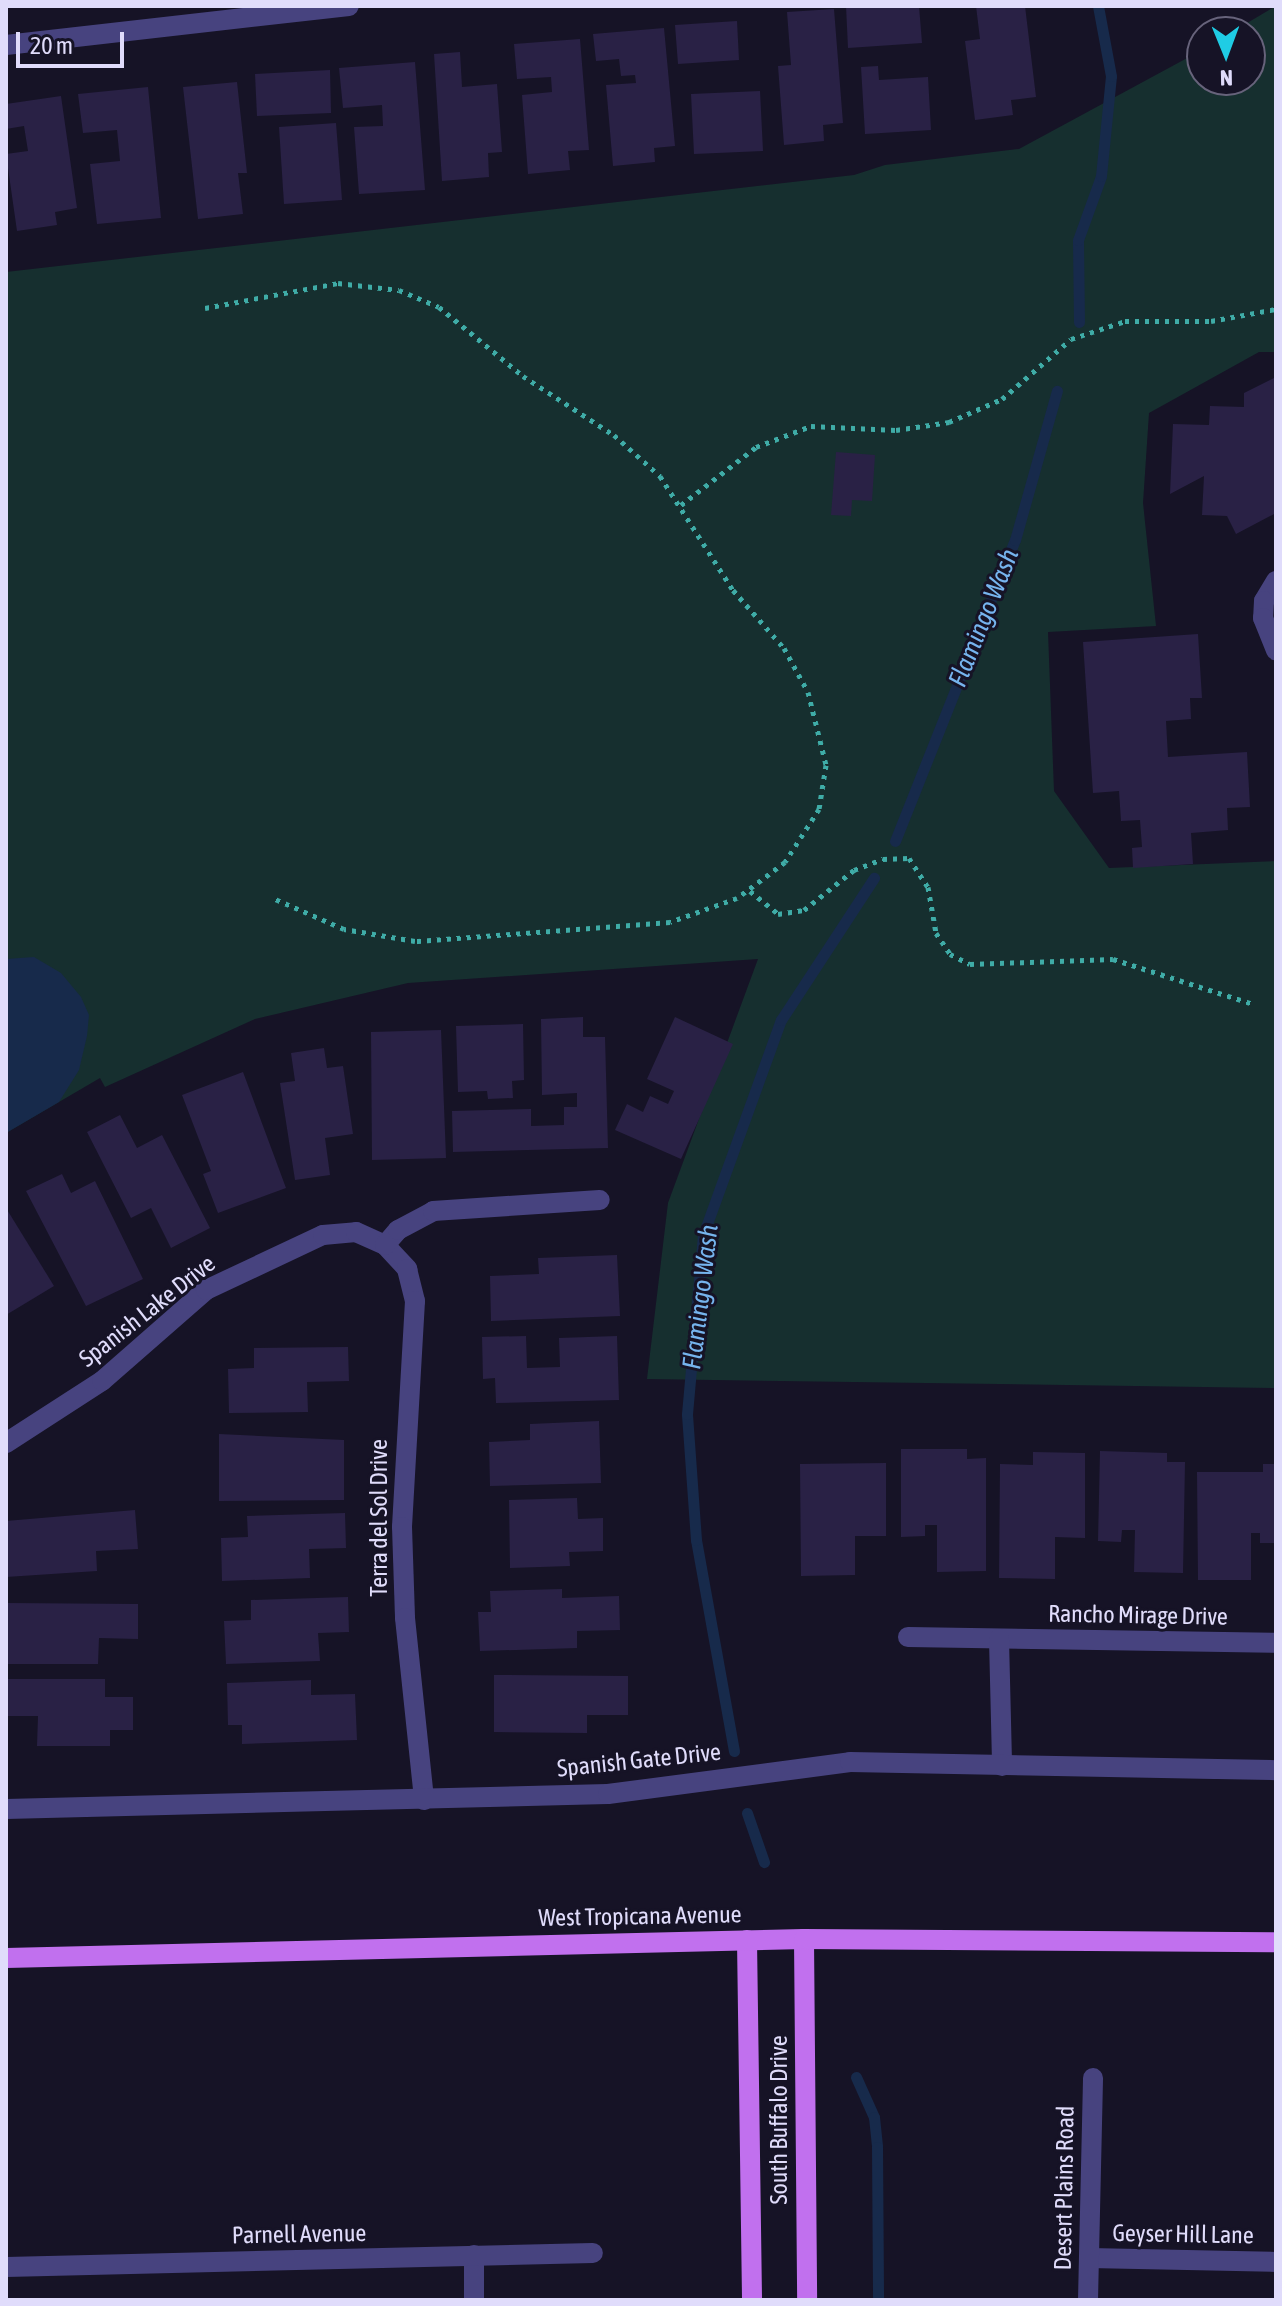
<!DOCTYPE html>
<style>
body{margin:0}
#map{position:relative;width:1282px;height:2306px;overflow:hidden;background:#161326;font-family:"Asap Condensed",sans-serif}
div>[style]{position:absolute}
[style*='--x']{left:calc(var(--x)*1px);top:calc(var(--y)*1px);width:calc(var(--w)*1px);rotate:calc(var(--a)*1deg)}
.green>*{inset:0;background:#162f2f}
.water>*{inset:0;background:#172a4b}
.stream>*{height:11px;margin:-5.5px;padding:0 5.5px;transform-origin:5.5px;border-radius:5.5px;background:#172a4b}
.building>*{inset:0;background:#292145}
.path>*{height:5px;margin-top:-2.5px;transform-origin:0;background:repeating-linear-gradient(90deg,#3faca7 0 4px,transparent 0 10px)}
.minor>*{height:20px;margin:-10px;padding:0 10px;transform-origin:10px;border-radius:10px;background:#47437f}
.major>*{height:20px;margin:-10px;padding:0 10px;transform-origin:10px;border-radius:10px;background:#c170ee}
span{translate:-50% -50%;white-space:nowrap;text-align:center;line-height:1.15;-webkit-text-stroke:6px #161326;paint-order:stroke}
.street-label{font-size:24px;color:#e0dcfb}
.water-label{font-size:26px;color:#76b4ee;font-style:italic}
.frame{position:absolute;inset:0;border:8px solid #e0dcfb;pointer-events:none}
.north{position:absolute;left:1186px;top:16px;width:80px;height:80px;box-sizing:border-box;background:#161326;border:2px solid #67637b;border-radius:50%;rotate:179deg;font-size:22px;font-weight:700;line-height:32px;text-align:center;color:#e0dcfb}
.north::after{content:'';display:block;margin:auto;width:28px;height:36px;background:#1fcce4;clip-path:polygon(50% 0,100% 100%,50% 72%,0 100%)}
.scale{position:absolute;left:16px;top:32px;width:108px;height:36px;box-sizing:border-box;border:4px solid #e0dcfb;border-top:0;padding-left:10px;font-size:24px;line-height:28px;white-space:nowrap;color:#e0dcfb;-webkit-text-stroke:6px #161326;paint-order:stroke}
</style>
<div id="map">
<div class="green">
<i style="clip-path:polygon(1276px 6px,1276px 352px,1259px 352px,1149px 413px,1143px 503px,1156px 626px,1048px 632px,1054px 791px,1109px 868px,1276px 861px,1276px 1388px,647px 1379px,668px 1203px,758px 959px,408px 983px,255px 1019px,105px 1087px,100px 1078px,6px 1133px,6px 272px,854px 175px,885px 165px,1019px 149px,1202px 50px,1202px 80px,1250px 80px,1250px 32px,1232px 32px)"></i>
</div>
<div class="water">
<i style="clip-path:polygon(34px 957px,61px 973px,81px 997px,89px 1015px,87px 1036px,79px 1070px,59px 1102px,6px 1133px,6px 959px)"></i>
</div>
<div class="stream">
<i style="--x:1079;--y:322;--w:82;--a:-90.7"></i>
<i style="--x:1078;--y:240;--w:68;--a:-70.2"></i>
<i style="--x:1101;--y:176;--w:100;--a:-84.3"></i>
<i style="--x:1111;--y:76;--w:71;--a:-100.5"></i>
<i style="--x:895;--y:841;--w:324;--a:-68.3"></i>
<i style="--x:1015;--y:540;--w:155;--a:-74.3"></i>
<i style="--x:734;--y:1751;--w:214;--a:-100.2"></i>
<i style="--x:696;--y:1540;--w:126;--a:-94.1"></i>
<i style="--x:687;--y:1414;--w:180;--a:-84.9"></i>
<i style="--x:703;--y:1235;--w:229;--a:-70.1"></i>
<i style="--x:781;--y:1020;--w:170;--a:-56.8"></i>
<i style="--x:747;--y:1813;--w:52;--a:70.9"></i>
<i style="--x:856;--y:2077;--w:44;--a:65.8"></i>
<i style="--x:874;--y:2117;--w:30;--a:84"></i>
<i style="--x:877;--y:2147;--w:153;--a:89.6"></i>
</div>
<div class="building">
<i style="clip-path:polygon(846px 6px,919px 6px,922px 43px,848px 48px)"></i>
<i style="clip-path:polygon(976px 6px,1025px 6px,1036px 97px,1011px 100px,1013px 115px,975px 120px,965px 41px,980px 39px)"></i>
<i style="clip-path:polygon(834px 9px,843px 123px,823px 125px,824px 141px,784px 145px,778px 66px,791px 65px,787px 12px)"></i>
<i style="clip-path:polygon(737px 21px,739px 60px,678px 64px,675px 25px)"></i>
<i style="clip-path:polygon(664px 28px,675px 146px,654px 148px,655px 162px,613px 166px,606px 85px,636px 83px,635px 75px,621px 76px,619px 59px,596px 61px,593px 34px)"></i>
<i style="clip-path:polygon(580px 39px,589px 150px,568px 151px,570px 170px,528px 174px,522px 95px,552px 92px,551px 77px,517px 79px,514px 44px)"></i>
<i style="clip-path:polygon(460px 52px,462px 87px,497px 84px,502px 152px,488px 153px,489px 177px,442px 181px,434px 54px)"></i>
<i style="clip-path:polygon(415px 62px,425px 190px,359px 194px,354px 127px,383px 126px,382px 105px,343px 108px,339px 68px)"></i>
<i style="clip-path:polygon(878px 66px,879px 80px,928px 77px,931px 130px,865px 134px,861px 67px)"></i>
<i style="clip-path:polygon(330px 70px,331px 113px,257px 116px,255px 74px)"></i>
<i style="clip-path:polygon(237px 82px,247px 173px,238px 173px,243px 214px,198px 219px,183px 87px)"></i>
<i style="clip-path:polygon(148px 87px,161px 218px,97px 224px,90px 164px,120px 161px,117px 130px,83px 133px,78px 94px)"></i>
<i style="clip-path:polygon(760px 91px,763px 151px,694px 154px,691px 94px)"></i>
<i style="clip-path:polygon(61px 96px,77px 208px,55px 212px,57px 225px,17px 231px,6px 154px,28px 151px,24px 126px,6px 129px,6px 104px)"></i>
<i style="clip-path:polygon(336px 123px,342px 200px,284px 204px,279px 127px)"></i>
<i style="clip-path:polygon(1276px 377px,1276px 513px,1236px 534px,1227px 516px,1202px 515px,1204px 476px,1170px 494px,1173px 424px,1209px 425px,1210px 406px,1244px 407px,1244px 393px)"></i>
<i style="clip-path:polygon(836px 452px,875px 455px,872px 501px,852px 500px,851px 516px,831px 515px)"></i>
<i style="clip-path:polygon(1198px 634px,1202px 698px,1190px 698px,1191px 719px,1166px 721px,1168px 757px,1247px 752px,1250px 807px,1227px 808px,1228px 830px,1191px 833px,1193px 864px,1133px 868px,1132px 848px,1142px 847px,1140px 820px,1121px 821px,1119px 791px,1093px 793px,1083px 642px)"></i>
<i style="clip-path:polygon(583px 1017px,583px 1037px,605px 1037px,608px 1148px,453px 1152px,452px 1111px,531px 1109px,531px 1126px,564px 1125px,564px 1107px,577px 1107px,577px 1093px,542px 1095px,541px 1019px)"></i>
<i style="clip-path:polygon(675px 1017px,733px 1044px,681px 1159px,615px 1130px,627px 1104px,643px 1112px,650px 1096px,668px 1104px,674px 1091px,647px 1079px)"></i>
<i style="clip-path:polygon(523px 1024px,524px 1080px,512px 1081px,513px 1098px,488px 1099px,487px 1091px,458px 1092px,456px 1026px)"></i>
<i style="clip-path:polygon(441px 1030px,446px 1158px,372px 1160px,371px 1032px)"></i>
<i style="clip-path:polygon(324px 1048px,327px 1068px,343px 1066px,353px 1134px,325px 1138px,330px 1175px,295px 1180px,280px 1083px,295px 1081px,291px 1053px)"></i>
<i style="clip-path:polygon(243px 1072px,286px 1188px,218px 1213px,203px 1174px,211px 1171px,182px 1095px)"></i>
<i style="clip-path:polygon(120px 1115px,137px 1148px,162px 1135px,210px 1228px,171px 1248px,151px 1208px,131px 1218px,87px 1132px)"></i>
<i style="clip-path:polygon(62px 1174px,71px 1193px,95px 1181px,143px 1279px,86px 1306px,26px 1191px)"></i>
<i style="clip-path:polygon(6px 1208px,54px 1286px,6px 1315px)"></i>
<i style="clip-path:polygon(617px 1255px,620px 1316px,491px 1321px,490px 1276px,539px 1274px,538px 1258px)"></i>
<i style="clip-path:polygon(526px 1336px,527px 1368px,560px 1367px,559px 1338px,617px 1336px,619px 1400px,496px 1403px,495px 1378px,483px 1379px,482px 1337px)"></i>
<i style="clip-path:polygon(348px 1347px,349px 1381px,307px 1382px,308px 1412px,229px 1413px,228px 1369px,254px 1368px,254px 1348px)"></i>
<i style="clip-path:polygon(599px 1421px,601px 1483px,490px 1486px,489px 1442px,530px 1440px,530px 1424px)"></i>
<i style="clip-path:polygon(219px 1434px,344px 1440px,344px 1500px,219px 1501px)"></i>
<i style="clip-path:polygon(901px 1449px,967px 1449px,967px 1459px,986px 1458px,986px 1571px,937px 1572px,937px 1525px,925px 1525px,925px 1536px,901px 1537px)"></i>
<i style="clip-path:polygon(1100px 1451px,1167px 1453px,1167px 1462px,1185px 1462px,1183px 1573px,1134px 1572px,1135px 1530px,1122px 1530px,1121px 1542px,1098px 1541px)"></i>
<i style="clip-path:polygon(1033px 1452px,1085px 1453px,1085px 1538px,1055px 1537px,1055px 1579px,999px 1578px,1000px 1464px,1033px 1465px)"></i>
<i style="clip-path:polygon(886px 1463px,886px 1536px,855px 1536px,855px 1575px,801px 1576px,800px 1464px)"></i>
<i style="clip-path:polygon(1263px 1464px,1276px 1464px,1276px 1543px,1260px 1543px,1260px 1533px,1251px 1533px,1251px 1580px,1198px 1580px,1197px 1472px,1263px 1472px)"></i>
<i style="clip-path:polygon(577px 1498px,578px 1519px,603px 1518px,603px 1551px,569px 1552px,570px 1566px,510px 1568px,509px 1500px)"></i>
<i style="clip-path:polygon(135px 1510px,138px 1549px,96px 1551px,97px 1571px,6px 1577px,6px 1521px)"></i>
<i style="clip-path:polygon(345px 1513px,346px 1548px,309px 1549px,310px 1578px,222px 1581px,221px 1538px,248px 1537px,247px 1516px)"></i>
<i style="clip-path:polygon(562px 1589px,562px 1598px,619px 1596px,620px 1630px,577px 1631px,577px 1648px,480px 1651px,478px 1612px,491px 1612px,490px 1591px)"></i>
<i style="clip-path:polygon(348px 1597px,349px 1632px,318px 1633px,320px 1661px,226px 1664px,224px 1621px,251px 1620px,251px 1600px)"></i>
<i style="clip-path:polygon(6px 1603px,138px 1604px,138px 1639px,99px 1638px,98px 1664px,6px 1664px)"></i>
<i style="clip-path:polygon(494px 1675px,628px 1676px,628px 1715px,587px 1715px,587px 1733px,494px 1732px)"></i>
<i style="clip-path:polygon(6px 1679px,105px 1679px,105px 1697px,133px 1697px,133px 1730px,110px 1730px,110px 1746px,37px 1746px,38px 1716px,6px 1716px)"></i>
<i style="clip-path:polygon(311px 1680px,311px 1695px,355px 1694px,357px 1740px,242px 1744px,242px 1725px,228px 1725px,227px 1683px)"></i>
</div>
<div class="path">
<i style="--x:205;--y:308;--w:135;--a:-10.6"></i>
<i style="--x:338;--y:283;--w:61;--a:6.5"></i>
<i style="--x:399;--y:290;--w:43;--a:23"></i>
<i style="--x:439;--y:307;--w:109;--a:39.4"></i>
<i style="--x:523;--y:376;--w:108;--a:33"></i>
<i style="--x:614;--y:435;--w:62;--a:41.7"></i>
<i style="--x:660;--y:476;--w:135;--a:57.4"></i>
<i style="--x:733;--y:590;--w:77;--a:48.7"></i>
<i style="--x:784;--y:648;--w:50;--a:61.4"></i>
<i style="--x:808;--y:692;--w:75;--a:76.1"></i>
<i style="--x:826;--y:765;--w:45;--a:99"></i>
<i style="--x:819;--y:809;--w:63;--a:122.7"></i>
<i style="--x:785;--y:862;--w:60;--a:143.1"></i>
<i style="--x:737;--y:898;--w:71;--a:160.3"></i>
<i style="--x:670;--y:922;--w:256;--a:175.7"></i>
<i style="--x:415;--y:941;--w:72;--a:-170.4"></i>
<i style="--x:344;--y:929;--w:77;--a:-156.4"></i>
<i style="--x:681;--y:505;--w:95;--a:-37.7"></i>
<i style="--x:756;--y:447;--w:59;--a:-20.9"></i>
<i style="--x:811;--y:426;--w:85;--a:2.7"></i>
<i style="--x:896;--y:430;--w:54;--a:-8.6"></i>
<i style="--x:949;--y:422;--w:58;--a:-23.5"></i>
<i style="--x:1002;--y:399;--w:91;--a:-41"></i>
<i style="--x:1071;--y:339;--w:57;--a:-18.4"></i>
<i style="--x:1125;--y:321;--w:86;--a:0"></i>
<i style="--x:1211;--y:321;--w:66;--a:-10.5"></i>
<i style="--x:750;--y:891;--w:36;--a:39"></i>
<i style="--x:778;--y:914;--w:26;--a:-9"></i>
<i style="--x:804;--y:910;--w:64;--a:-38.7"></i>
<i style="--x:854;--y:870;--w:31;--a:-21"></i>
<i style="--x:883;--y:859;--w:26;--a:-2"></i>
<i style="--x:909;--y:858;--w:35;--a:57"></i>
<i style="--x:928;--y:887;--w:47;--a:80.1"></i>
<i style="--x:936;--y:933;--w:25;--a:56"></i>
<i style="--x:950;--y:954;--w:22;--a:27"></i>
<i style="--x:970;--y:964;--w:143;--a:-2"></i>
<i style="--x:1113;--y:959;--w:147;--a:17.8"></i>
</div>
<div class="minor">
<i style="--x:6;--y:45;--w:345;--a:-6.5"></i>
<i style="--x:1276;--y:581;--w:23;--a:121"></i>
<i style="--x:1264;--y:601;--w:17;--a:93"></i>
<i style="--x:1263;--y:618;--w:35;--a:68"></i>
<i style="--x:385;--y:1245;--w:33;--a:47"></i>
<i style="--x:407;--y:1269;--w:33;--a:76"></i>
<i style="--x:415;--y:1301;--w:226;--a:93.3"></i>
<i style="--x:402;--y:1527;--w:91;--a:88.1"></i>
<i style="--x:405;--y:1618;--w:183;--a:84"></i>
<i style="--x:6;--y:1443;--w:114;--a:-32.9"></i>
<i style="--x:102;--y:1381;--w:138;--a:-41.2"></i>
<i style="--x:206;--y:1290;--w:129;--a:-25.2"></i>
<i style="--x:323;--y:1235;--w:33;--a:-5"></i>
<i style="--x:356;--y:1232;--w:32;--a:24"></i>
<i style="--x:385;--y:1245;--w:20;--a:-49"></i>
<i style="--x:398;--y:1230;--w:40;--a:-28"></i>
<i style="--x:433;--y:1211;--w:167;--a:-3.8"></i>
<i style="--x:908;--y:1637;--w:368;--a:0.9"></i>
<i style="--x:999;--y:1639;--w:127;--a:88.6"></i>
<i style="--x:6;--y:1809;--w:602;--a:-1.43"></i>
<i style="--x:608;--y:1794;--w:244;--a:-7.5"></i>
<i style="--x:850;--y:1762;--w:426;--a:1.1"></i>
<i style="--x:474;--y:2255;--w:45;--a:90"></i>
<i style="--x:1089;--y:2258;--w:187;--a:1.2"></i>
<i style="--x:6;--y:2267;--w:587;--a:-1.37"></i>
<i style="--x:1088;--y:2300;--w:222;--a:-88.7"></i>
</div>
<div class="major">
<i style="--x:804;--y:1939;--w:361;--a:89.5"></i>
<i style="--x:747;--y:1940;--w:360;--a:89.2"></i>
<i style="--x:6;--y:1958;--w:798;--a:-1.36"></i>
<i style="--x:804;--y:1939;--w:472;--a:0.4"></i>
</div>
<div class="street-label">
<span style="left:147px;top:1311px;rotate:-38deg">Spanish Lake Drive</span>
<span style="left:379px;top:1518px;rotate:-90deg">Terra del Sol Drive</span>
<span style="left:1138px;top:1615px;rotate:1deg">Rancho Mirage Drive</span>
<span style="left:639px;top:1760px;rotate:-6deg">Spanish Gate Drive</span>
<span style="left:640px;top:1916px;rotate:-1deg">West Tropicana Avenue</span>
<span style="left:779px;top:2120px;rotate:-90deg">South Buffalo Drive</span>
<span style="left:1064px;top:2188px;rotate:-89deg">Desert Plains Road</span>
<span style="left:299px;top:2234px;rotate:-1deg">Parnell Avenue</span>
<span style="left:1183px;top:2234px;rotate:1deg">Geyser Hill Lane</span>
</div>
<div class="water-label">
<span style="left:984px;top:618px;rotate:-68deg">Flamingo Wash</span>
<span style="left:701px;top:1297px;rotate:-83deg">Flamingo Wash</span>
</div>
<div class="frame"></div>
<div class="north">N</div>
<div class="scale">20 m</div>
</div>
